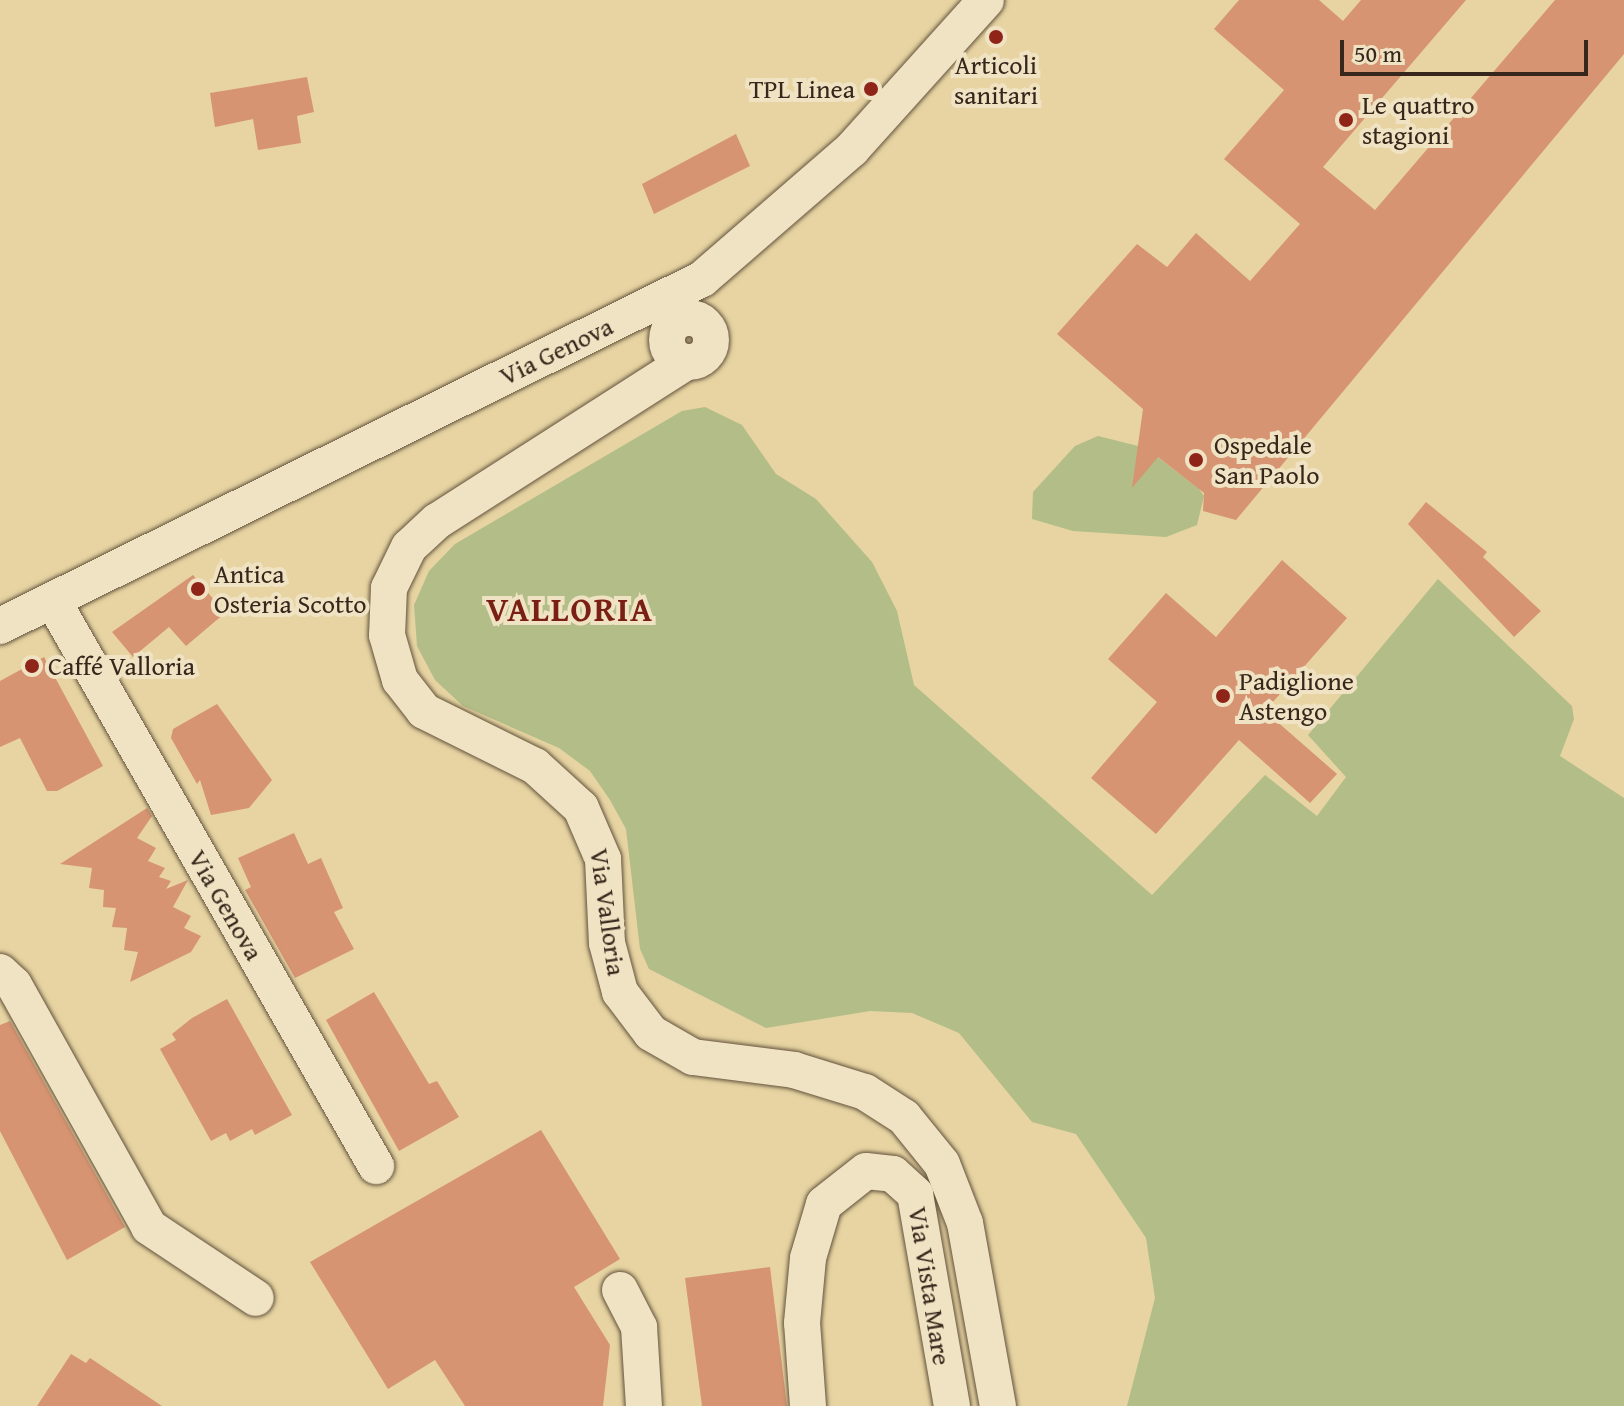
<!DOCTYPE html>
<meta charset="utf-8">
<style>
body{margin:0}
#map{position:relative;width:1624px;height:1406px;overflow:hidden;background:#e7d4a2;font-family:"Gentium Book Plus",serif}
div>[style]{position:absolute}
[style*='--x']{left:calc(var(--x)*1px);top:calc(var(--y)*1px);width:calc(var(--w)*1px);rotate:calc(var(--a)*1deg)}
.green>*{inset:0;background:#b2bd87}
.building>*{inset:0;background:#d69472}
.roads{filter:drop-shadow(0 0 2px #63523d) drop-shadow(0 0 2px #63523d)}
.minor>*{height:36px;margin:-18px;padding:0 18px;transform-origin:18px;border-radius:18px;background:#efe3c3}
.minor>.ring{margin:-18px;padding:0;box-sizing:content-box;background:none;border:36px solid #efe3c3;border-radius:50%}
.dots>*{width:22px;height:22px;translate:-50% -50%;box-sizing:border-box;border:4px solid #efe3c3;border-radius:50%}
span{translate:-50% -50%;white-space:nowrap;text-align:center;line-height:1.15;-webkit-text-stroke:8px #efe3c3;paint-order:stroke}
.poi-label{font-size:26px;color:#37261b}
.right{translate:-100% -50%;text-align:right}
.left{translate:0 -50%;text-align:left}
.street-label{font-size:26px;color:#37261b}
.district-label{font-size:34px;color:#7a1f14;font-weight:700;letter-spacing:2px}
.scale{position:absolute;left:1340px;top:40px;width:248px;height:36px;box-sizing:border-box;border:4px solid #37261b;border-top:0;padding-left:10px;font-size:24px;line-height:28px;white-space:nowrap;color:#37261b;-webkit-text-stroke:6px #efe3c3;paint-order:stroke}
</style>
<div id="map">
<div class="green">
<i style="clip-path:polygon(705px 407px,742px 425px,776px 474px,816px 499px,872px 562px,897px 611px,914px 685px,1152px 895px,1265px 775px,1317px 816px,1346px 777px,1308px 735px,1438px 579px,1572px 706px,1574px 719px,1560px 756px,1624px 798px,1624px 1406px,1127px 1406px,1155px 1298px,1146px 1238px,1076px 1134px,1032px 1122px,959px 1033px,912px 1013px,870px 1011px,766px 1028px,649px 969px,640px 949px,626px 829px,610px 800px,590px 771px,559px 748px,463px 706px,435px 680px,417px 646px,414px 605px,429px 571px,455px 544px,682px 411px)"></i>
<i style="clip-path:polygon(1098px 436px,1146px 448px,1199px 489px,1204px 496px,1197px 525px,1166px 537px,1073px 531px,1032px 519px,1033px 492px,1075px 446px)"></i>
</div>
<div class="building">
<i style="clip-path:polygon(1239px 0,1319px 0,1343px 21px,1361px 0,1466px 0,1323px 167px,1375px 210px,1555px 0,1624px 0,1624px 54px,1236px 520px,1203px 511px,1204px 493px,1158px 457px,1132px 488px,1143px 409px,1057px 334px,1137px 244px,1167px 267px,1196px 233px,1250px 281px,1300px 224px,1224px 159px,1284px 90px,1214px 29px)"></i>
<i style="clip-path:polygon(307px 77px,314px 112px,297px 116px,301px 143px,258px 150px,253px 119px,215px 127px,210px 93px)"></i>
<i style="clip-path:polygon(736px 134px,750px 166px,654px 214px,642px 184px)"></i>
<i style="clip-path:polygon(1426px 502px,1487px 552px,1483px 557px,1541px 611px,1514px 637px,1408px 524px)"></i>
<i style="clip-path:polygon(1282px 560px,1347px 618px,1265px 711px,1337px 774px,1310px 803px,1239px 740px,1156px 834px,1091px 778px,1157px 702px,1108px 659px,1166px 593px,1216px 637px)"></i>
<i style="clip-path:polygon(193px 575px,225px 613px,186px 646px,169px 627px,133px 657px,112px 632px)"></i>
<i style="clip-path:polygon(44px 657px,103px 766px,57px 791px,47px 791px,20px 738px,0 747px,0 681px)"></i>
<i style="clip-path:polygon(217px 704px,272px 780px,249px 808px,211px 815px,200px 780px,197px 784px,171px 738px,173px 729px)"></i>
<i style="clip-path:polygon(147px 808px,152px 816px,137px 838px,156px 848px,148px 861px,165px 868px,159px 877px,171px 881px,166px 889px,188px 880px,173px 907px,191px 916px,184px 928px,201px 936px,191px 952px,130px 982px,138px 952px,124px 950px,127px 928px,112px 927px,116px 908px,103px 907px,104px 890px,89px 888px,92px 868px,60px 864px)"></i>
<i style="clip-path:polygon(294px 833px,308px 864px,321px 858px,343px 908px,334px 912px,354px 949px,295px 978px,245px 890px,251px 887px,238px 858px)"></i>
<i style="clip-path:polygon(374px 992px,429px 1084px,437px 1081px,459px 1117px,399px 1151px,326px 1020px)"></i>
<i style="clip-path:polygon(227px 999px,292px 1115px,255px 1135px,252px 1129px,230px 1141px,226px 1133px,211px 1141px,160px 1049px,176px 1040px,172px 1034px,192px 1018px)"></i>
<i style="clip-path:polygon(10px 1021px,125px 1227px,67px 1260px,0 1131px,0 1025px)"></i>
<i style="clip-path:polygon(541px 1130px,620px 1259px,574px 1287px,610px 1345px,603px 1406px,465px 1406px,435px 1360px,388px 1389px,310px 1262px)"></i>
<i style="clip-path:polygon(770px 1267px,787px 1406px,702px 1406px,685px 1278px)"></i>
<i style="clip-path:polygon(71px 1354px,86px 1363px,90px 1358px,162px 1406px,37px 1406px)"></i>
</div>
<div class="roads">
<div class="minor">
<i class="ring" style="left:667px;top:318px;width:8px;height:8px"></i>
<i style="--x:686;--y:362;--w:295;--a:147.4"></i>
<i style="--x:437;--y:521;--w:38;--a:137"></i>
<i style="--x:409;--y:547;--w:46;--a:116"></i>
<i style="--x:389;--y:588;--w:47;--a:92.4"></i>
<i style="--x:387;--y:635;--w:47;--a:73.9"></i>
<i style="--x:400;--y:680;--w:39;--a:52"></i>
<i style="--x:424;--y:711;--w:124;--a:26.4"></i>
<i style="--x:535;--y:766;--w:62;--a:42.4"></i>
<i style="--x:581;--y:808;--w:56;--a:66.7"></i>
<i style="--x:603;--y:859;--w:84;--a:87.3"></i>
<i style="--x:607;--y:943;--w:51;--a:75.1"></i>
<i style="--x:620;--y:992;--w:51;--a:52.9"></i>
<i style="--x:651;--y:1033;--w:48;--a:29.7"></i>
<i style="--x:693;--y:1057;--w:102;--a:7.3"></i>
<i style="--x:794;--y:1070;--w:74;--a:17.2"></i>
<i style="--x:865;--y:1092;--w:46;--a:32.7"></i>
<i style="--x:904;--y:1117;--w:60;--a:51"></i>
<i style="--x:942;--y:1164;--w:63;--a:68.7"></i>
<i style="--x:965;--y:1223;--w:186;--a:79.8"></i>
<i style="--x:53;--y:601;--w:651;--a:60.24"></i>
<i style="--x:0;--y:626;--w:783;--a:-26.3"></i>
<i style="--x:702;--y:279;--w:198;--a:-40.9"></i>
<i style="--x:852;--y:149;--w:200;--a:-48"></i>
<i style="--x:0;--y:972;--w:19;--a:43"></i>
<i style="--x:14;--y:985;--w:277;--a:60.8"></i>
<i style="--x:149;--y:1227;--w:128;--a:33.6"></i>
<i style="--x:620;--y:1290;--w:42;--a:62.8"></i>
<i style="--x:639;--y:1327;--w:79;--a:86.4"></i>
<i style="--x:808;--y:1406;--w:83;--a:-94.1"></i>
<i style="--x:802;--y:1323;--w:65;--a:-84.7"></i>
<i style="--x:808;--y:1258;--w:56;--a:-73.5"></i>
<i style="--x:824;--y:1204;--w:53;--a:-38.2"></i>
<i style="--x:866;--y:1171;--w:27;--a:6"></i>
<i style="--x:893;--y:1174;--w:30;--a:42"></i>
<i style="--x:915;--y:1194;--w:215;--a:80.1"></i>
</div>
</div>
<div class="dots">
<i style="left:996px;top:37px;background:#8f2418"></i>
<i style="left:871px;top:89px;background:#8f2418"></i>
<i style="left:1346px;top:120px;background:#8f2418"></i>
<i style="left:1196px;top:460px;background:#8f2418"></i>
<i style="left:198px;top:589px;background:#8f2418"></i>
<i style="left:32px;top:666px;background:#8f2418"></i>
<i style="left:1223px;top:696px;background:#8f2418"></i>
</div>
<div class="poi-label">
<span style="left:996px;top:80px">Articoli<br>sanitari</span>
<span class="right" style="left:855px;top:89px">TPL Linea</span>
<span class="left" style="left:1362px;top:120px">Le quattro<br>stagioni</span>
<span class="left" style="left:1214px;top:460px">Ospedale<br>San Paolo</span>
<span class="left" style="left:214px;top:589px">Antica<br>Osteria Scotto</span>
<span class="left" style="left:48px;top:666px">Caffé Valloria</span>
<span class="left" style="left:1239px;top:696px">Padiglione<br>Astengo</span>
</div>
<div class="street-label">
<span style="left:556px;top:351px;rotate:-26deg">Via Genova</span>
<span style="left:226px;top:905px;rotate:60deg">Via Genova</span>
<span style="left:608px;top:912px;rotate:82deg">Via Valloria</span>
<span style="left:930px;top:1286px;rotate:81deg">Via Vista Mare</span>
</div>
<div class="district-label">
<span style="left:570px;top:609px">VALLORIA</span>
</div>
<div class="scale">50 m</div>
</div>
